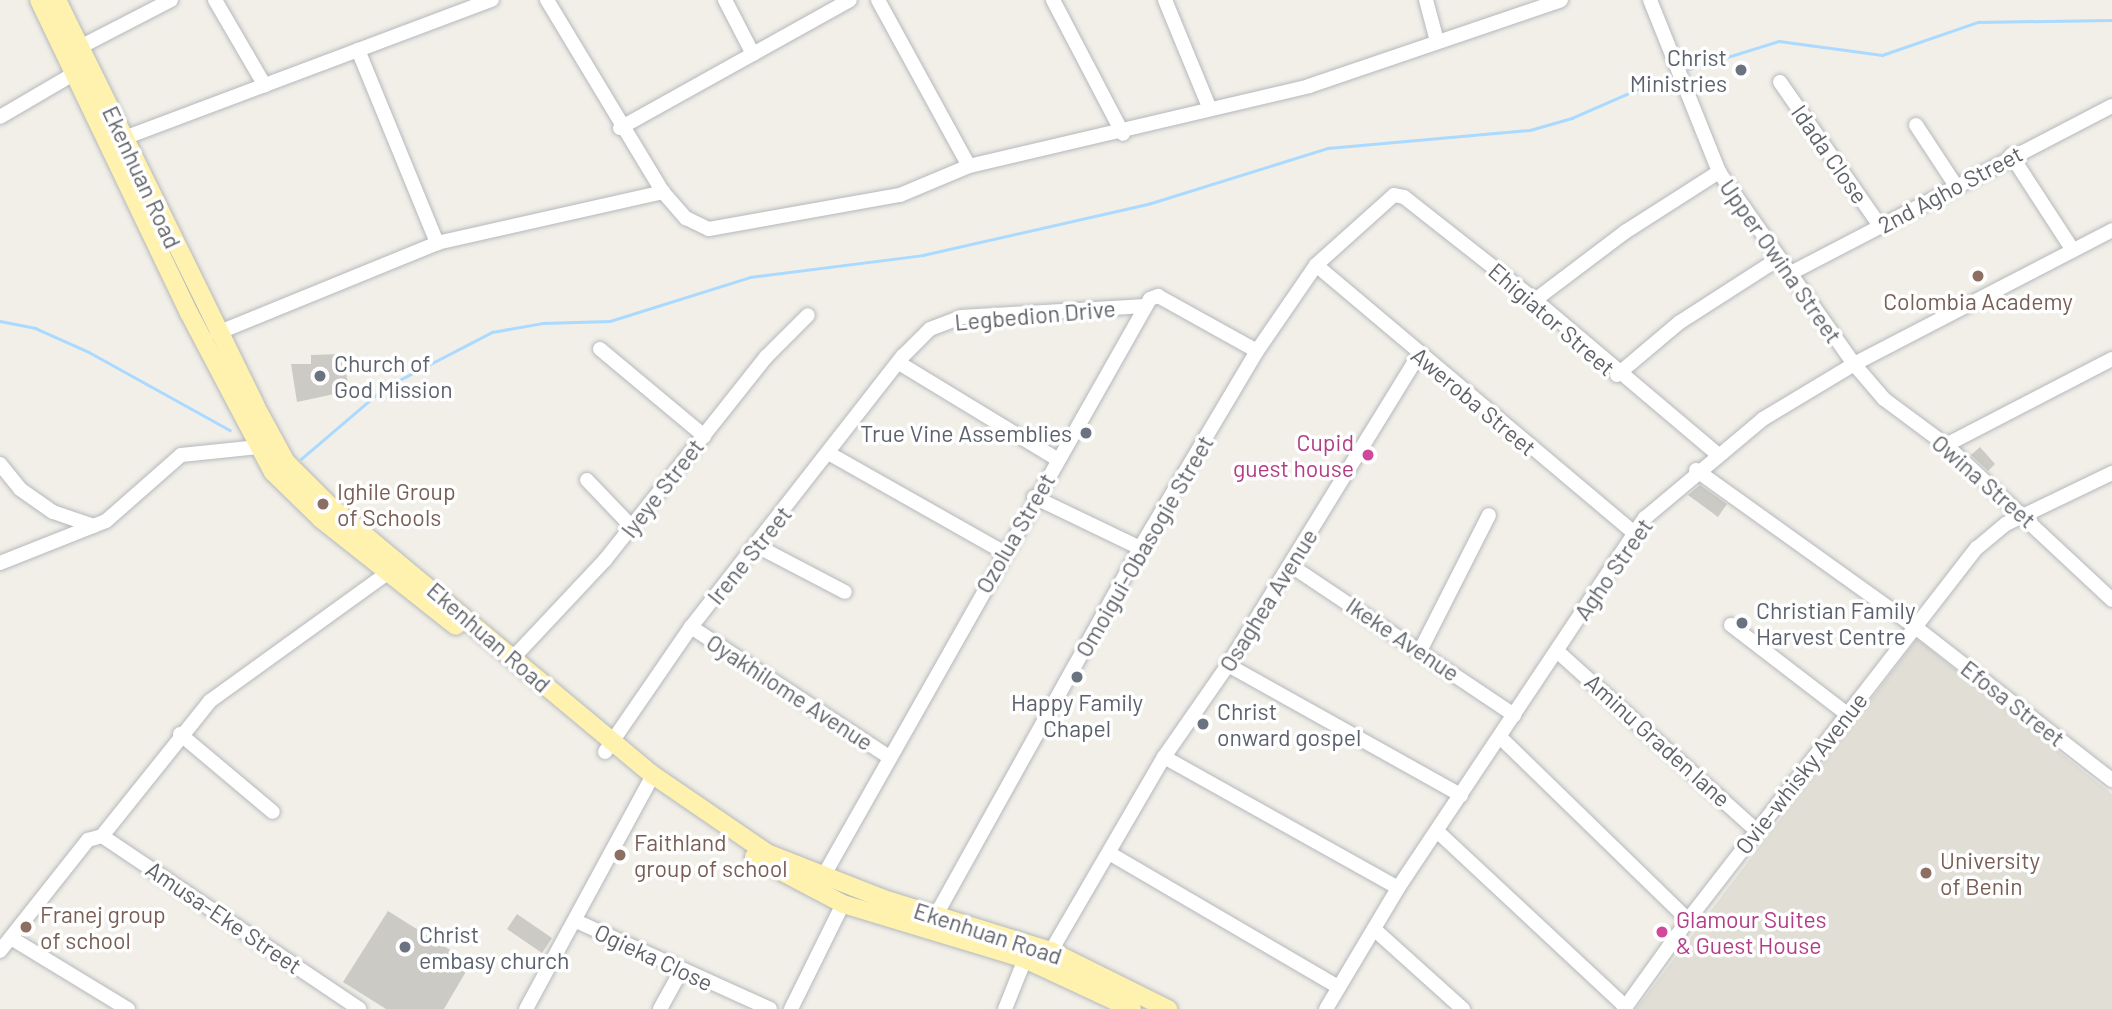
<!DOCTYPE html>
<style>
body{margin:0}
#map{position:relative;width:2112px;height:1009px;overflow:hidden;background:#f1efe8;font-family:Barlow,sans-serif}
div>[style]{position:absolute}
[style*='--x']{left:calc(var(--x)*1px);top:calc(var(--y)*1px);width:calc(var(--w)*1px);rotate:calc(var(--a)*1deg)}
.education>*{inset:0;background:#e1ded6}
.stream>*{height:2.5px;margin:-1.25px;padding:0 1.25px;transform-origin:1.25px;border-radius:1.25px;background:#aadaff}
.building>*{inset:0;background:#cccac5}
.roads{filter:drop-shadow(0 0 2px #b5b8bc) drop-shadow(0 0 2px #b5b8bc)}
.minor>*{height:14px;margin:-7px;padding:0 7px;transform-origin:7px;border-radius:7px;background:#fff}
.major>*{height:18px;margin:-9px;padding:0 9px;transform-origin:9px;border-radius:9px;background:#fff2af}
.dots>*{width:19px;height:19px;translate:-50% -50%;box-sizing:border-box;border:4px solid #fff;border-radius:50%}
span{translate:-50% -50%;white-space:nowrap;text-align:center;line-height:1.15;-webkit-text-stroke:7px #fff;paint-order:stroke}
.worship-label{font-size:23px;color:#5b616d}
.right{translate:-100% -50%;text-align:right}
.left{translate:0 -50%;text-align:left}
.street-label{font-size:23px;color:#5f6368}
.education-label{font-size:23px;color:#785e54}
.hotel-label{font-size:23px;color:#b23c85}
</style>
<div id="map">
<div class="education">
<i style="clip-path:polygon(1917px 639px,2112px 794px,2112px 1009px,1636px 1009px)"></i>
</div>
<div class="stream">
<i style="--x:1689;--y:69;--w:94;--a:-17.3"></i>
<i style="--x:1779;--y:41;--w:104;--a:7.7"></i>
<i style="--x:1882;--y:55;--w:102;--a:-19"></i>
<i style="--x:1978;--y:22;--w:134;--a:-0.9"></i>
<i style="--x:0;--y:321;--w:36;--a:11"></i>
<i style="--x:35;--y:328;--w:59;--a:24"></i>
<i style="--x:89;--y:352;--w:161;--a:29"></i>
<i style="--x:301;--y:459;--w:109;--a:-40.5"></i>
<i style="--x:384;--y:388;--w:122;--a:-27.4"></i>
<i style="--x:492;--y:332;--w:52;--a:-10"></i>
<i style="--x:543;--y:323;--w:67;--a:-1.7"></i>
<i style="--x:610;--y:321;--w:147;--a:-17.4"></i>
<i style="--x:750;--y:277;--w:174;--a:-7.2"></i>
<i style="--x:923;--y:255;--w:231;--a:-12.8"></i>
<i style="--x:1148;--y:204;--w:189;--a:-17.3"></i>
<i style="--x:1328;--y:148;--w:203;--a:-5.1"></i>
<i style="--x:1530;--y:130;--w:44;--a:-15.9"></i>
<i style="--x:1572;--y:118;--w:105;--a:-23.6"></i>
</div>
<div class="building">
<i style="clip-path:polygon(342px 354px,348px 383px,339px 384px,339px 393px,297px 402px,291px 364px,311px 364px,311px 355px)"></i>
<i style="clip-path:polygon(1980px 447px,1995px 464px,1988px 471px,1971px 455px)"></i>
<i style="clip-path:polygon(1700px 485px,1727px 504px,1718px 517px,1688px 495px)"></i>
<i style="clip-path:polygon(388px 911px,471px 963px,444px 1009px,386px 1009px,343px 982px)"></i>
<i style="clip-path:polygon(517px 914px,552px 938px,542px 953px,507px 929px)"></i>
</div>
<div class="roads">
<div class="minor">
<i style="--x:215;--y:0;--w:99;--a:59.8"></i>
<i style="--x:547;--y:0;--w:224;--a:58.9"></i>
<i style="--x:663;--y:192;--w:35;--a:49"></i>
<i style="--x:686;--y:218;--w:25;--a:26"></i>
<i style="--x:709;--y:229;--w:194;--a:-10.1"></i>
<i style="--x:900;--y:195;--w:75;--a:-22.8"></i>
<i style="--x:969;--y:166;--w:349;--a:-13.2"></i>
<i style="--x:1309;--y:86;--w:266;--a:-18.8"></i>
<i style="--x:725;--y:0;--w:61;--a:62.6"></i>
<i style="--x:878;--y:0;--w:189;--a:61.3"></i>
<i style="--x:1053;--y:0;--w:151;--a:62.4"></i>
<i style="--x:1165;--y:0;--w:116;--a:67.6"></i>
<i style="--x:1426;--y:0;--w:42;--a:75"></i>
<i style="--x:1650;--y:0;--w:185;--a:68.1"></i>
<i style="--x:1719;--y:172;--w:235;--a:54.9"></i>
<i style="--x:1854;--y:364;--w:46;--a:49.4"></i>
<i style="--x:1884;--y:399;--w:77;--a:36.6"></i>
<i style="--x:1946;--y:445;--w:227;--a:43"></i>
<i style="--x:82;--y:46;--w:100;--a:-27.3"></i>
<i style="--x:358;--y:50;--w:209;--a:67.7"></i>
<i style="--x:1780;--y:82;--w:175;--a:55.2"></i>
<i style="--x:0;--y:117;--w:87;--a:-30.4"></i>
<i style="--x:1916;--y:125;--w:73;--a:56.7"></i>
<i style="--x:620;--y:128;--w:263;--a:-29.1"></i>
<i style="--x:124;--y:138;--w:393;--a:-20.6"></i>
<i style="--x:2011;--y:155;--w:112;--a:57"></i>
<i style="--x:1316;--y:265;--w:417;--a:40.1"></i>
<i style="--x:1789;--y:274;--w:364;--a:-27.5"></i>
<i style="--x:1535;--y:300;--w:113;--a:-37.1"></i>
<i style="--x:1625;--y:232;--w:112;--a:-32.6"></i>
<i style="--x:217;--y:333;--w:238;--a:-22.2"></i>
<i style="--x:437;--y:243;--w:232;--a:-12.7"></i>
<i style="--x:600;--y:349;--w:136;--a:39.9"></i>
<i style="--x:899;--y:363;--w:185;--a:31.3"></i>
<i style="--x:1617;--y:375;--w:82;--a:-40.1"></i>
<i style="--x:1680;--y:322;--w:117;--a:-32.7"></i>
<i style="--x:1946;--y:445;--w:187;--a:-27.4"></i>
<i style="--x:830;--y:454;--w:199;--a:29.5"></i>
<i style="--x:0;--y:464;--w:32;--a:51"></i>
<i style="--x:20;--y:489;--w:40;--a:34.9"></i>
<i style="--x:53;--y:512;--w:43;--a:18.9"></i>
<i style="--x:1696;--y:470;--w:268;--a:35.6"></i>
<i style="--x:1914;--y:626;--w:251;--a:37.9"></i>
<i style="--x:587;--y:480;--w:64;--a:46.3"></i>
<i style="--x:1034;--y:497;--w:118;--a:25.7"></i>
<i style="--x:757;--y:546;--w:99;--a:27.6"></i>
<i style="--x:0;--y:563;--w:114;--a:-21.6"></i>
<i style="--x:106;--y:521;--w:100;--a:-41.3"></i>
<i style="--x:181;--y:455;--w:78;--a:-5.9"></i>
<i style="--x:1290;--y:565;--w:270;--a:33.8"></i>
<i style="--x:1731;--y:625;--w:146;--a:37.5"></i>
<i style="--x:691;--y:627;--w:237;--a:33.3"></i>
<i style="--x:1421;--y:649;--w:150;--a:-63.1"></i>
<i style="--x:1557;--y:651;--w:269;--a:42"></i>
<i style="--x:512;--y:659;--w:136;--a:-46.8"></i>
<i style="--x:605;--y:560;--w:259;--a:-51.6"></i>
<i style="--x:766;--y:357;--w:59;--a:-45"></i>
<i style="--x:1228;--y:665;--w:267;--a:29.2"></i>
<i style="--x:180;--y:734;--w:121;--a:40"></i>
<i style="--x:1502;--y:739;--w:260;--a:44.2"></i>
<i style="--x:1688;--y:920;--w:110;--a:125.7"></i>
<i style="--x:605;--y:752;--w:152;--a:-55.5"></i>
<i style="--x:691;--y:627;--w:344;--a:-52"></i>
<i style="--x:903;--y:356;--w:38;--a:-45"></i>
<i style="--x:930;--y:329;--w:33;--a:-21"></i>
<i style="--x:961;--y:317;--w:185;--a:-3.4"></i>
<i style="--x:1164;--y:757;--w:268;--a:29.2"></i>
<i style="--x:1437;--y:831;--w:258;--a:43"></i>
<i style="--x:102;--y:836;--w:173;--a:-51.3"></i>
<i style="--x:210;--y:701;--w:221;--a:-35.8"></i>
<i style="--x:1109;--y:853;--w:265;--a:30.3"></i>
<i style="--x:824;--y:875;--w:662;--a:-60.49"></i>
<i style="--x:1150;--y:299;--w:9;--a:-21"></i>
<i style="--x:1158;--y:296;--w:113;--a:29.1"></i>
<i style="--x:936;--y:915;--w:420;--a:-60.9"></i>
<i style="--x:1140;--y:548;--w:229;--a:-59.3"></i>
<i style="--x:1257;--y:351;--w:104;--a:-55.5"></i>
<i style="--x:1316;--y:265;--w:105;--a:-41.9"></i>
<i style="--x:1394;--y:195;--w:10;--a:11"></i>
<i style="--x:1404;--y:197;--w:167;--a:38.2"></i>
<i style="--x:1535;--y:300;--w:238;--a:40.2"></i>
<i style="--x:1688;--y:920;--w:471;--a:-52.2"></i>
<i style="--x:1977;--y:548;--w:38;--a:-40"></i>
<i style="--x:2006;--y:524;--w:118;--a:-25.7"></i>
<i style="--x:576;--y:921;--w:213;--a:24.4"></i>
<i style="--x:1374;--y:929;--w:120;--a:42"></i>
<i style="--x:11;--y:938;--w:137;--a:31.3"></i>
<i style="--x:0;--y:951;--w:142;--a:-51.6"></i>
<i style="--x:88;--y:840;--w:15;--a:-16"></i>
<i style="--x:102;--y:836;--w:310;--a:33.9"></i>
<i style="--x:1051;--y:951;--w:225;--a:-59.8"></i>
<i style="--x:1164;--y:757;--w:112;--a:-55.2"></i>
<i style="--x:1228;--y:665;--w:363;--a:-58.4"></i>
<i style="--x:526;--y:1009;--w:266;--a:-61.5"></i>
<i style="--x:660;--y:1009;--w:43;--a:-61.1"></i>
<i style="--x:791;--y:1009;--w:117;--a:-63.7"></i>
<i style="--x:1005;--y:1009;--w:54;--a:-68.2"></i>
<i style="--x:1326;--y:1009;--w:141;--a:-59.2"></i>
<i style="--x:1398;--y:888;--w:445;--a:-56.3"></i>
<i style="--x:1645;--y:518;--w:154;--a:-40"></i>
<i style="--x:1763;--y:419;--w:106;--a:-31.1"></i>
<i style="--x:1854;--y:364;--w:291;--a:-27.4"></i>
</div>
<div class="major">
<i style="--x:39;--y:0;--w:347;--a:64.4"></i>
<i style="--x:189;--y:313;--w:180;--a:62.2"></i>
<i style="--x:273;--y:472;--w:67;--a:44.4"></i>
<i style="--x:321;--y:519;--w:172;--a:38.4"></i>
<i style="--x:57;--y:0;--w:451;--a:63.9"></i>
<i style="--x:255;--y:405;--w:65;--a:61.5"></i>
<i style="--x:286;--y:462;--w:64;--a:45"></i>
<i style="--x:331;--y:507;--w:419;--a:39.8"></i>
<i style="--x:653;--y:775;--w:138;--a:34.4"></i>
<i style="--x:767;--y:853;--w:126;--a:21.5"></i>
<i style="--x:884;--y:899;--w:175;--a:17.3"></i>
<i style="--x:1051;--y:951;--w:131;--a:26.4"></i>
<i style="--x:754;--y:857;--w:101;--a:27.8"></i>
<i style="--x:843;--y:904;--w:190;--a:16.8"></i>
<i style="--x:1025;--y:959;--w:118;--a:25"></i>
</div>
</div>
<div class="dots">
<i style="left:1741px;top:70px;background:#6b7280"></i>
<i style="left:1978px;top:276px;background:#8d6e63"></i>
<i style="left:320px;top:376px;background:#6b7280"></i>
<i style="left:1086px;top:433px;background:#6b7280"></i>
<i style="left:1368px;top:455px;background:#d1479c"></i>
<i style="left:323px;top:504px;background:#8d6e63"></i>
<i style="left:1742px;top:623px;background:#6b7280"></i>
<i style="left:1077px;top:677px;background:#6b7280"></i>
<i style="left:1203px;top:724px;background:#6b7280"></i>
<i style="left:620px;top:855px;background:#8d6e63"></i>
<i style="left:1926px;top:873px;background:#8d6e63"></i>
<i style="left:26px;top:927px;background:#8d6e63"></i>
<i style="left:1662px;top:932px;background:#d1479c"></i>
<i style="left:405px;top:947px;background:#6b7280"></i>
</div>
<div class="worship-label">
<span class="right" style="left:1727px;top:70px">Christ<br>Ministries</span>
<span class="left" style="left:334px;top:376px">Church of<br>God Mission</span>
<span class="right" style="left:1072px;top:433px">True Vine Assemblies</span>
<span class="left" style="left:1756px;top:623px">Christian Family<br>Harvest Centre</span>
<span style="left:1077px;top:715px">Happy Family<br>Chapel</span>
<span class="left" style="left:1217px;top:724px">Christ<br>onward gospel</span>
<span class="left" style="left:419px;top:947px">Christ<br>embasy church</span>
</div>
<div class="street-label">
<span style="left:1830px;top:154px;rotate:55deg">Idada Close</span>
<span style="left:142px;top:177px;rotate:65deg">Ekenhuan Road</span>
<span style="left:1950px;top:189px;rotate:-28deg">2nd Agho Street</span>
<span style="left:1781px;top:261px;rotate:55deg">Upper Owina Street</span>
<span style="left:1035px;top:315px;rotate:-5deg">Legbedion Drive</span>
<span style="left:1552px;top:319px;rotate:41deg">Ehigiator Street</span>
<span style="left:1474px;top:401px;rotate:40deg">Aweroba Street</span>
<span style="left:1984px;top:481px;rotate:41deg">Owina Street</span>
<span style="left:662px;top:488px;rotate:-52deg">Iyeye Street</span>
<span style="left:1015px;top:533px;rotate:-60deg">Ozolua Street</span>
<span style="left:1144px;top:546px;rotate:-60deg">Omoigui-Obasogie Street</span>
<span style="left:749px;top:555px;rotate:-51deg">Irene Street</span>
<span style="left:1613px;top:569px;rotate:-55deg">Agho Street</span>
<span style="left:1268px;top:600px;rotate:-58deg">Osaghea Avenue</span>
<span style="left:489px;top:637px;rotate:41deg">Ekenhuan Road</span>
<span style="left:1403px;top:639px;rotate:34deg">Ikeke Avenue</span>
<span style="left:790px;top:692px;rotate:33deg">Oyakhilome Avenue</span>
<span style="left:2013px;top:703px;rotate:38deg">Efosa Street</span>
<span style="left:1658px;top:740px;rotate:42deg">Aminu Graden lane</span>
<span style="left:1801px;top:773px;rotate:-52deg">Ovie-whisky Avenue</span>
<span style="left:224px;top:917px;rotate:34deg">Amusa-Eke Street</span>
<span style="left:988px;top:933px;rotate:18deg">Ekenhuan Road</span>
<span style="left:654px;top:957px;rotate:25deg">Ogieka Close</span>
</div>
<div class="education-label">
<span style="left:1978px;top:301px">Colombia Academy</span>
<span class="left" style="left:337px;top:504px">Ighile Group<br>of Schools</span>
<span class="left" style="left:634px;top:855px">Faithland<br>group of school</span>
<span class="left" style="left:1940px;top:873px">University<br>of Benin</span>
<span class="left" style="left:40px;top:927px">Franej group<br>of school</span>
</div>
<div class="hotel-label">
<span class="right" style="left:1354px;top:455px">Cupid<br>guest house</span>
<span class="left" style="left:1676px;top:932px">Glamour Suites<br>&amp; Guest House</span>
</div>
</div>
